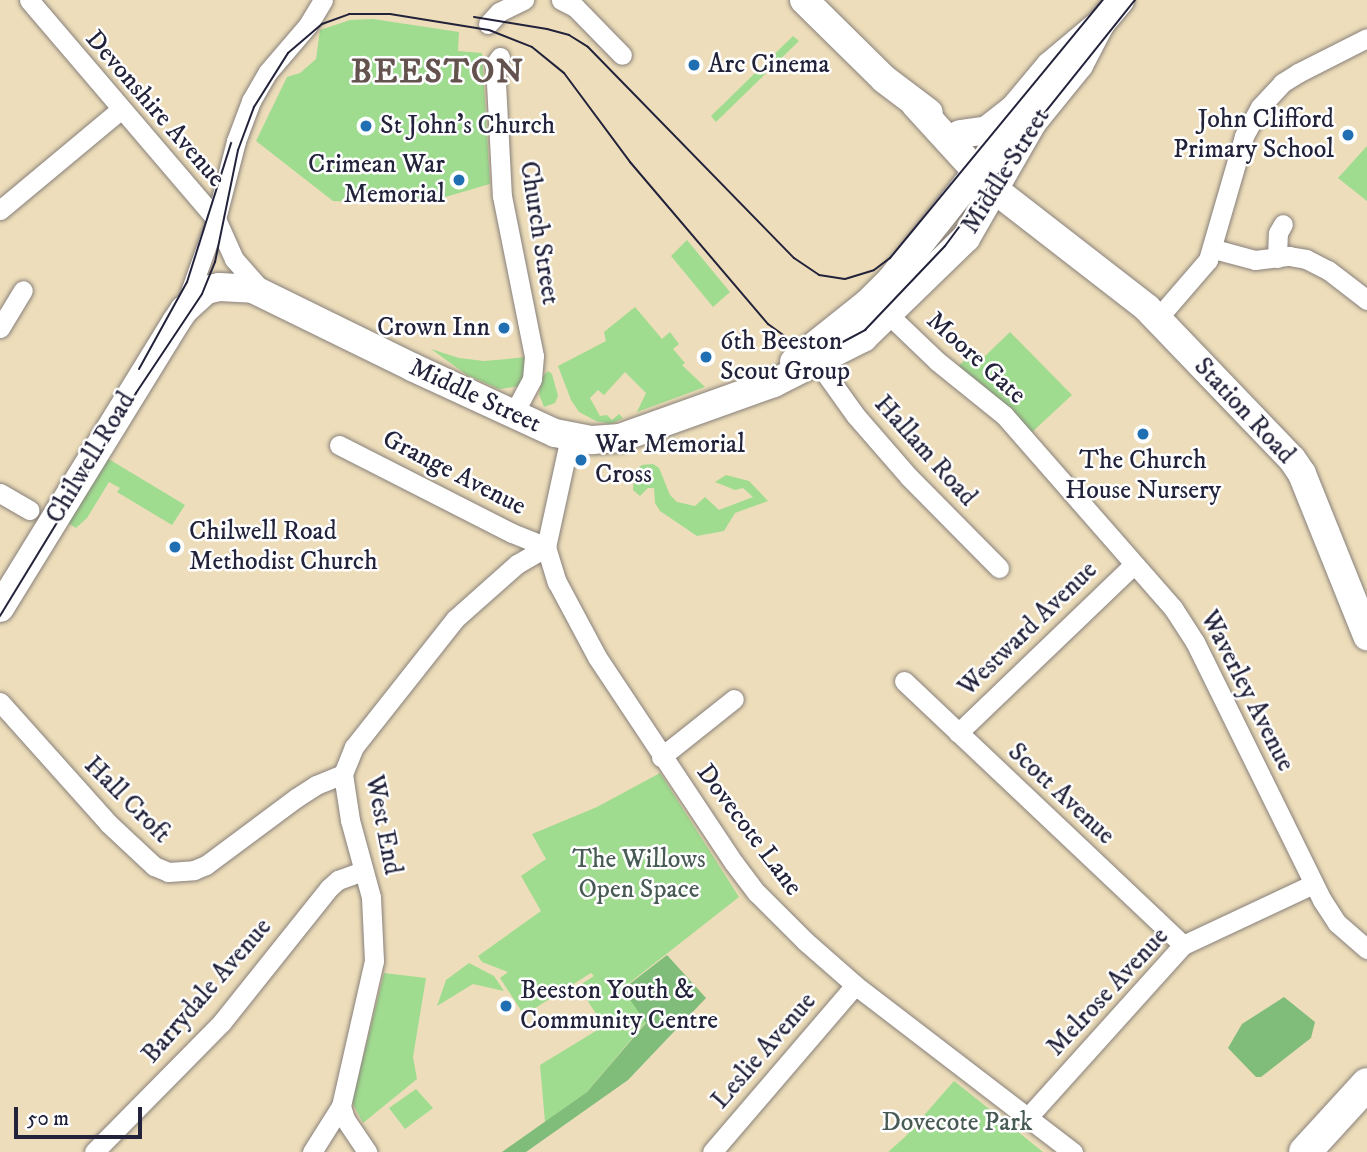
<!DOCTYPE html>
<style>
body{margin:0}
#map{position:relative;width:1367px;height:1152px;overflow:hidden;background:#edddba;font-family:"IM FELL DW Pica",serif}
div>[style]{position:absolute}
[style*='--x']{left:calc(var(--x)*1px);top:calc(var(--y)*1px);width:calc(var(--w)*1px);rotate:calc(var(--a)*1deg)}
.green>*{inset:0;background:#a0dc90}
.forest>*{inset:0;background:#80bc7a}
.roads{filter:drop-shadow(0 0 2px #88807a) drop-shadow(0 0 2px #88807a)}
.street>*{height:19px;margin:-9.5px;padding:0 9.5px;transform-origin:9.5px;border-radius:9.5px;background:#fff}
.secondary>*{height:28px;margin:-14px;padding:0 14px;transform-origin:14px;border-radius:14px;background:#fff}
.primary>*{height:32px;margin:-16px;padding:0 16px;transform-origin:16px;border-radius:16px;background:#fff}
.tram>*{height:2px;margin:-1px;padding:0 1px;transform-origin:1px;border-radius:1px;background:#22223b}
.dots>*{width:19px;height:19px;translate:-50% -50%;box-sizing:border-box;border:4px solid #fff;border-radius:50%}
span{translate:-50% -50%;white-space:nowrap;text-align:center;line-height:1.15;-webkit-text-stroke:5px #fff;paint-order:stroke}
.poi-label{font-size:26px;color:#22223b}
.left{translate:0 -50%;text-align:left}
.right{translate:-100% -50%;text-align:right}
.street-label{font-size:26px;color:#22223b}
.park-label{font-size:26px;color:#485a54}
.district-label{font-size:33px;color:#63524d;font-weight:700;letter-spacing:2px}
.scale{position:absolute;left:14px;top:1107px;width:128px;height:32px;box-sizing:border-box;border:4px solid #22223b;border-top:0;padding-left:9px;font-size:21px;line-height:24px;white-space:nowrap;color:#22223b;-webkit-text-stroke:5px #fff;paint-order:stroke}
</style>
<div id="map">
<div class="green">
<i style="clip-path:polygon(373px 19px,459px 32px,458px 51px,482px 53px,490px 184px,421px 204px,333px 201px,256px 141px,287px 77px,300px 73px,316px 59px,320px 30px,350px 20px)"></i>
<i style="clip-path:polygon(793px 36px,799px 41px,716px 122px,711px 116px)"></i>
<i style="clip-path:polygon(1367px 146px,1367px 201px,1338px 178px)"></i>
<i style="clip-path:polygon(687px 240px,730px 292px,713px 307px,671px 256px)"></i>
<i style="clip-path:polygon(635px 307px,662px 339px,670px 332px,679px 344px,673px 349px,685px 363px,682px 365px,705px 387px,637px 412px,646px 393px,625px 372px,604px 395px,598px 390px,590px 398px,600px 416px,607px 415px,612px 420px,619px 414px,623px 418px,611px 424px,596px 421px,579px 412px,571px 400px,558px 366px,606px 341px,604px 332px)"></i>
<i style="clip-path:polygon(1010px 332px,1072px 395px,1030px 434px,956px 369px,973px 351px,982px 359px)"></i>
<i style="clip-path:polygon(431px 349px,459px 358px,484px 361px,528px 357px,528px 364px,520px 386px,499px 389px,467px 375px)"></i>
<i style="clip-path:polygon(548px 371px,552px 374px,558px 396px,555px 403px,544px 407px,539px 394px,542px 377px)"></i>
<i style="clip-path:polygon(107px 458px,185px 505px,172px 525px,117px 492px,120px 488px,109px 482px,87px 518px,76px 528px,68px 523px)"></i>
<i style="clip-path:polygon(653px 464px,659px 468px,670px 495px,677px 502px,695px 506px,705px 497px,719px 510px,753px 497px,743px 488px,735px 490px,715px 482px,726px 475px,749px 481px,768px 501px,735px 513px,724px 531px,697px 536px,660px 511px,655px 503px,654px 488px,648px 488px,640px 496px,633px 490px,634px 471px,642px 465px)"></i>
<i style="clip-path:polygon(660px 773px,739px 897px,623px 988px,646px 1022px,587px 1092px,545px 1122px,540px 1065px,604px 1026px,578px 986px,594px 976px,591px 973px,524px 1015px,500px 978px,508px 972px,482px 962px,478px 956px,541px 911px,521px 876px,546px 859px,532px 834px,597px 807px)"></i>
<i style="clip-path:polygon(469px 963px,494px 976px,504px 991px,473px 984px,437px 1006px,446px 980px)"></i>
<i style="clip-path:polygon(384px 973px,426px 978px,413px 1057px,417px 1079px,363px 1123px,352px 1102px)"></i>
<i style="clip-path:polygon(954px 1081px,1017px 1131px,1043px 1152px,888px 1152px,905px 1137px)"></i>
<i style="clip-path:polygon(416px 1089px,433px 1108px,405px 1129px,389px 1108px)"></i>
</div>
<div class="forest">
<i style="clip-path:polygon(667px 955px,706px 998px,628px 1080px,526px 1152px,502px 1152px,587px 1092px,646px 1023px,623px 989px)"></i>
<i style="clip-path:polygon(1284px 997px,1315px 1022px,1311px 1038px,1261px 1077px,1256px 1077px,1228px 1048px,1242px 1024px)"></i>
</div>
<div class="roads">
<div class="street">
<i style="--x:29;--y:0;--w:288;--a:49.5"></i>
<i style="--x:216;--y:219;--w:44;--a:65.8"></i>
<i style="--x:234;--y:259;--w:45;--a:48.6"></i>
<i style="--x:561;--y:0;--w:16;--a:27"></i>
<i style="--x:575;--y:7;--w:67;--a:45.6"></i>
<i style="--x:488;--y:24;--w:16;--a:-47"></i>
<i style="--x:499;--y:12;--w:28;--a:-26"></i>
<i style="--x:500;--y:57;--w:9;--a:126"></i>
<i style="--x:495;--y:64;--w:132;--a:87"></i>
<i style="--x:502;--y:196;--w:163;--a:78.7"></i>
<i style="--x:534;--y:356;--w:23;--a:95"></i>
<i style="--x:532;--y:379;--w:40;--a:118"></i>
<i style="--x:0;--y:210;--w:156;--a:-39.8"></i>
<i style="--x:1214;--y:249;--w:42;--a:15"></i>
<i style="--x:1255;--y:260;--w:34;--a:-7"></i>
<i style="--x:1289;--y:256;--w:17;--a:10"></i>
<i style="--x:1306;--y:259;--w:25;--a:27"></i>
<i style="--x:1328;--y:270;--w:49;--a:37.6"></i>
<i style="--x:1277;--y:258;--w:25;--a:-88"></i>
<i style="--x:1278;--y:233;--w:10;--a:-61"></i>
<i style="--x:184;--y:309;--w:96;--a:-70.4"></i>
<i style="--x:216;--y:219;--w:81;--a:-75.6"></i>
<i style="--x:236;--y:141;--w:43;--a:-69.4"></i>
<i style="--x:251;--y:101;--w:32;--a:-60"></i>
<i style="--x:267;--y:73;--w:63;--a:-49.5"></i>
<i style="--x:308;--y:25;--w:29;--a:-59"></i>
<i style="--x:889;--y:315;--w:66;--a:43.8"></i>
<i style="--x:937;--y:361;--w:86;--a:38.9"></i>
<i style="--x:1004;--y:415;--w:257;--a:48.8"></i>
<i style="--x:1173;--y:608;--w:40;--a:57.1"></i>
<i style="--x:1195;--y:642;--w:288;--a:63.8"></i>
<i style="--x:1322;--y:900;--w:27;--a:57"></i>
<i style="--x:1337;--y:923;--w:40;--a:41"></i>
<i style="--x:1157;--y:319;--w:78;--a:-49.2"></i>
<i style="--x:1208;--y:260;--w:129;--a:-73.8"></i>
<i style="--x:1244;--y:136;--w:33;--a:-61"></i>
<i style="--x:1260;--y:107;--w:33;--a:-47"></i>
<i style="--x:1282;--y:83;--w:19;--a:-32"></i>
<i style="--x:1298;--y:73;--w:77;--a:-26.9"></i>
<i style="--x:0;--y:328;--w:44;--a:-58.8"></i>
<i style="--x:818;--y:363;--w:65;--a:54.4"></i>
<i style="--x:856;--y:416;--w:81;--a:49"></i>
<i style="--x:909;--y:477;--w:128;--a:45.3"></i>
<i style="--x:570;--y:437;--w:113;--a:102.3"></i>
<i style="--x:546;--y:547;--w:37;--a:73"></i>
<i style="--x:557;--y:582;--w:85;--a:61.9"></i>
<i style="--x:597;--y:657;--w:247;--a:56.4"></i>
<i style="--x:734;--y:863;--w:38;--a:53"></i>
<i style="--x:757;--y:893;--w:68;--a:45"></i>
<i style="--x:805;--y:941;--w:67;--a:41.3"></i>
<i style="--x:855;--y:985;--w:275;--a:37.5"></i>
<i style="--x:339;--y:445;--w:194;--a:27"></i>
<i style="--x:512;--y:533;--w:37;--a:22"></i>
<i style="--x:0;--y:493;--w:34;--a:30"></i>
<i style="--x:904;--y:681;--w:384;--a:43.4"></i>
<i style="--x:0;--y:702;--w:162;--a:48.2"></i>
<i style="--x:108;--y:823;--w:63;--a:43.1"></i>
<i style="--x:154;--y:866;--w:15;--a:23"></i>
<i style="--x:168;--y:872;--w:26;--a:-4"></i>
<i style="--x:194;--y:870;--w:13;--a:-23"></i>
<i style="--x:206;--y:865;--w:112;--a:-36.7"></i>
<i style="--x:296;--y:798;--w:24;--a:-33"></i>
<i style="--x:316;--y:785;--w:29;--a:-22"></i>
<i style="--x:958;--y:733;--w:244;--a:-43.8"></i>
<i style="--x:661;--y:757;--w:93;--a:-38.5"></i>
<i style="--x:341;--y:1106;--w:14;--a:73"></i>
<i style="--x:345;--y:1119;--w:40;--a:56"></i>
<i style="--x:1028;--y:1117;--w:232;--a:-48"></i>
<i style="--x:1183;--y:945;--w:144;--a:-25.1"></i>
<i style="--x:94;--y:1152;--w:182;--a:-45.4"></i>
<i style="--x:222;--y:1022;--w:171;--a:-51.4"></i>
<i style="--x:329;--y:888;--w:12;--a:-42"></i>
<i style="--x:338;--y:880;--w:27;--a:-20"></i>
<i style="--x:312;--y:1152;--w:54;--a:-57.8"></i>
<i style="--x:341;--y:1106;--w:149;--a:-77.2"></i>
<i style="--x:374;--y:961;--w:64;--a:-92.7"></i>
<i style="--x:371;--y:897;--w:80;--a:-105.3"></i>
<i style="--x:350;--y:820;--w:47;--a:-98.7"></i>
<i style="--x:343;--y:774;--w:29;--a:-68"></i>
<i style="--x:354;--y:747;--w:163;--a:-51.7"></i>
<i style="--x:455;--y:619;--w:83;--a:-41.6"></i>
<i style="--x:517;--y:564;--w:34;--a:-30"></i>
<i style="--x:712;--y:1152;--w:220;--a:-49.4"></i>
</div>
<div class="secondary">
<i style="--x:804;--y:0;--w:112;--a:44.6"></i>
<i style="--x:884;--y:79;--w:56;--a:37.1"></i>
<i style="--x:915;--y:104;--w:111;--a:47.6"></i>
<i style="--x:990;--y:186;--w:199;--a:37.8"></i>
<i style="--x:1147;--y:308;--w:209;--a:46.2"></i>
<i style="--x:1292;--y:459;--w:18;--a:56"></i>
<i style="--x:1302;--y:474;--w:175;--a:68.1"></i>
<i style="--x:960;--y:134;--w:27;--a:-8"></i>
<i style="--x:987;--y:130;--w:34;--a:-38"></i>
<i style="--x:1014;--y:109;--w:56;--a:-50.1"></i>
<i style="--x:1050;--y:66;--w:67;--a:-40.1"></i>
<i style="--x:1101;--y:23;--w:30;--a:-50"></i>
<i style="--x:794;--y:362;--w:95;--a:-38.6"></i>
<i style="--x:868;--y:303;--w:33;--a:-45"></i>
<i style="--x:891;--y:280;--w:153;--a:-51.6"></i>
<i style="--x:986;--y:160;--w:58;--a:-61.2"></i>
<i style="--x:0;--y:608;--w:336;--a:-58.4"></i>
<i style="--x:176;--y:322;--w:14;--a:-56"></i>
<i style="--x:184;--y:310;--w:30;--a:-42"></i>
<i style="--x:206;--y:290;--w:13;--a:-13"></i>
<i style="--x:219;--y:287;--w:34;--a:3"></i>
<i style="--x:253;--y:289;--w:177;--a:26.1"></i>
<i style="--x:412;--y:367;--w:157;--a:24.8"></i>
<i style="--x:555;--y:433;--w:38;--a:11"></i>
<i style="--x:592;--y:440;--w:28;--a:-4"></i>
<i style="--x:620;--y:438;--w:164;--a:-19.7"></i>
<i style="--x:774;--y:383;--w:100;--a:-26.8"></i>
<i style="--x:863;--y:338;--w:144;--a:-44.2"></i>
<i style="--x:966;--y:238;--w:133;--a:-60.1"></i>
<i style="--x:1032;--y:123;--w:75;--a:-51"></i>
<i style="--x:1079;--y:65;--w:47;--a:-62.4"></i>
</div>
<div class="primary">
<i style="--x:1305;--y:1152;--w:92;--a:-47.6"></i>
</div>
</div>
<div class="tram">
<i style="--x:474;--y:17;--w:74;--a:9.3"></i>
<i style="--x:547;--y:29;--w:23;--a:15"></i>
<i style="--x:569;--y:35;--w:22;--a:32"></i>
<i style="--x:588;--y:47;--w:295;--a:45.7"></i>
<i style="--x:794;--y:258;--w:30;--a:34"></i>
<i style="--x:819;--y:275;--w:26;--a:9"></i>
<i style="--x:845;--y:279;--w:30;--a:-17"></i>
<i style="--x:874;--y:270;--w:20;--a:-37"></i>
<i style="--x:890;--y:258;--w:335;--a:-50.5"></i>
<i style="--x:139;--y:369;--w:99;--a:-61.1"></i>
<i style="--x:187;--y:282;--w:146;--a:-72.4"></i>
<i style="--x:0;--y:616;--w:261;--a:-58.6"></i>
<i style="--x:136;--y:393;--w:119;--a:-56.3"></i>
<i style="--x:202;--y:294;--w:35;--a:-68"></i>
<i style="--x:215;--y:262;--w:114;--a:-78.4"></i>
<i style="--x:238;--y:150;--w:46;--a:-69.6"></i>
<i style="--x:254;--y:107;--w:64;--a:-57.8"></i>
<i style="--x:288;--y:53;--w:45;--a:-40.5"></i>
<i style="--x:322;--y:24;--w:29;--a:-20"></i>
<i style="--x:349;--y:14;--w:41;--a:0"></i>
<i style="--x:390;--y:14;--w:100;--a:9.2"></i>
<i style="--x:489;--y:30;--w:46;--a:21.6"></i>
<i style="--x:532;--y:47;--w:41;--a:39.1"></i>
<i style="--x:564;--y:73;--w:111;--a:53.4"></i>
<i style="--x:630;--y:162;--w:213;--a:49.6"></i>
<i style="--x:768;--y:324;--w:26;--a:36"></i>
<i style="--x:789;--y:339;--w:30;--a:14"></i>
<i style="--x:818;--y:346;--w:21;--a:-5"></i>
<i style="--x:839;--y:344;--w:30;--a:-28"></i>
<i style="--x:865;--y:330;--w:116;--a:-46.4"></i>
<i style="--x:945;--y:246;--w:143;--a:-53.5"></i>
<i style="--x:1030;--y:131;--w:168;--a:-51.3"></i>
</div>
<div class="dots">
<i style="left:694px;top:65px;background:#1f6fb2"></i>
<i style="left:366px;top:126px;background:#1f6fb2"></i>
<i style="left:1348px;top:135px;background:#1f6fb2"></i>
<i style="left:459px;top:180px;background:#1f6fb2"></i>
<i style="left:504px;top:328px;background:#1f6fb2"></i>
<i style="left:706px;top:357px;background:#1f6fb2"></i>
<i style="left:1143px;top:434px;background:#1f6fb2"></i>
<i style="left:581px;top:460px;background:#1f6fb2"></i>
<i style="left:175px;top:547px;background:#1f6fb2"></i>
<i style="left:506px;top:1006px;background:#1f6fb2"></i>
</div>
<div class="poi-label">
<span class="left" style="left:708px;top:65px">Arc Cinema</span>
<span class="right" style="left:1334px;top:135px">John Clifford<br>Primary School</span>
<span class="left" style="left:380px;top:126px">St John's Church</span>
<span class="right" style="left:445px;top:180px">Crimean War<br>Memorial</span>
<span class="right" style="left:490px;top:328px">Crown Inn</span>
<span class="left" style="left:720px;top:357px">6th Beeston<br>Scout Group</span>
<span class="left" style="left:595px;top:460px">War Memorial<br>Cross</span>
<span style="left:1143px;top:476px">The Church<br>House Nursery</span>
<span class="left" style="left:189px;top:547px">Chilwell Road<br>Methodist Church</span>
<span class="left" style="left:520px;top:1006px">Beeston Youth &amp;<br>Community Centre</span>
</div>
<div class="street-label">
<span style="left:155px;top:109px;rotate:49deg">Devonshire Avenue</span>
<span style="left:1006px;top:171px;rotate:-58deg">Middle Street</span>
<span style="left:539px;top:233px;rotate:81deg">Church Street</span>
<span style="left:976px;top:358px;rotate:42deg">Moore Gate</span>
<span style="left:475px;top:396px;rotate:25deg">Middle Street</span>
<span style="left:1244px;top:411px;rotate:47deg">Station Road</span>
<span style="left:925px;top:451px;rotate:48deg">Hallam Road</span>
<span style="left:91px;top:458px;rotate:-59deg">Chilwell Road</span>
<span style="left:454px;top:473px;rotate:27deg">Grange Avenue</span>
<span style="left:1028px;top:629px;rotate:-44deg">Westward Avenue</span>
<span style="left:1247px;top:691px;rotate:63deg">Waverley Avenue</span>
<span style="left:1061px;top:794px;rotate:43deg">Scott Avenue</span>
<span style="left:127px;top:800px;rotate:45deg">Hall Croft</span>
<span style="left:383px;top:825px;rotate:79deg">West End</span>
<span style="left:749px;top:830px;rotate:53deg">Dovecote Lane</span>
<span style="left:207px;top:991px;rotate:-49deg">Barrydale Avenue</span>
<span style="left:1108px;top:992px;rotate:-47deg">Melrose Avenue</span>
<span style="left:764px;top:1051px;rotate:-49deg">Leslie Avenue</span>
</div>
<div class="park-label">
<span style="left:639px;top:875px">The Willows<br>Open Space</span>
<span style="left:957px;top:1123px">Dovecote Park</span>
</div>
<div class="district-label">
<span style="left:438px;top:73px">BEESTON</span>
</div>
<div class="scale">50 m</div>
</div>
